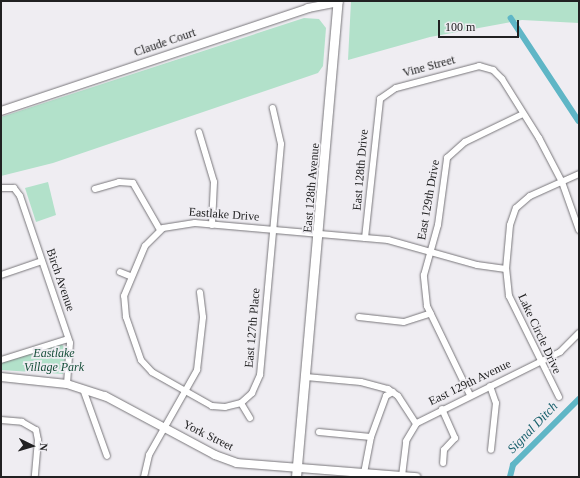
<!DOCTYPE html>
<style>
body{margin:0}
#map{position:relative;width:580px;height:478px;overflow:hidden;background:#efedf2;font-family:"Times New Roman",serif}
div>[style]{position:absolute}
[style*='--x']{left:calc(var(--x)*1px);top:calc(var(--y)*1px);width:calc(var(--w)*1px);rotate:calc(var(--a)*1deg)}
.green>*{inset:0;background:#b2e1ca}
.canal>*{height:5.5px;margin:-2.75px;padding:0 2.75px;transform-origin:2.75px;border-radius:2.75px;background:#5fb6c6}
.roads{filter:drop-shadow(0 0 1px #78767a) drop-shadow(0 0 1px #78767a)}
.minor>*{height:6px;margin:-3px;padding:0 3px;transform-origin:3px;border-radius:3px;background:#fff}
.tertiary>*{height:8px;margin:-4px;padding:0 4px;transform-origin:4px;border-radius:4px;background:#fff}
.secondary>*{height:9px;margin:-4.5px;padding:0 4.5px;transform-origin:4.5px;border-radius:4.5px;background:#fff}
span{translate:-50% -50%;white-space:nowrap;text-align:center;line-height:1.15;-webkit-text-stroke:3.5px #efedf2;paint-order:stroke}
.street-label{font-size:12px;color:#212122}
.park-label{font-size:12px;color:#154e38;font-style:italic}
.water-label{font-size:13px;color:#18606c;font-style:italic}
.frame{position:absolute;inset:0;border:2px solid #212122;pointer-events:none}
.north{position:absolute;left:12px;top:426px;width:40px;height:40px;-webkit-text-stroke:3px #efedf2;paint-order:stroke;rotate:95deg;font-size:11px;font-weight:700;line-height:16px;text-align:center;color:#212122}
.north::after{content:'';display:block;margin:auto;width:14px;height:18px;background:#212122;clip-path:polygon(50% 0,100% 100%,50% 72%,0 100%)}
.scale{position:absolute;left:438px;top:20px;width:81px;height:18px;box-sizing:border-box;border:2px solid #212122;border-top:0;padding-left:5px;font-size:12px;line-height:14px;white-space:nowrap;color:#212122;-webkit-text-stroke:3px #efedf2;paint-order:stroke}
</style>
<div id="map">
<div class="green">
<i style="clip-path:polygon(351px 1px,579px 1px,579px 23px,522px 20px,430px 37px,348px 60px)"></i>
<i style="clip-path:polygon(304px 18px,319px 19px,326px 28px,323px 66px,318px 73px,53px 163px,1px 176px,1px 117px)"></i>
<i style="clip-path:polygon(48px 182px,56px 215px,36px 222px,25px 188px)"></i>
<i style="clip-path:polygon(61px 344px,67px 349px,63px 374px,1px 370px,1px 363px)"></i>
</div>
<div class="canal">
<i style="--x:511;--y:18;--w:123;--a:56.6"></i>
<i style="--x:510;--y:477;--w:12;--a:-76"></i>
<i style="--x:513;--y:465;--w:93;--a:-45"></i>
</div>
<div class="roads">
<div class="minor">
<i style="--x:199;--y:132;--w:52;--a:73.3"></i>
<i style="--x:214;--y:182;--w:43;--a:92.7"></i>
<i style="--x:1;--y:188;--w:13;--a:0"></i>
<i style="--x:14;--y:188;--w:10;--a:53"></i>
<i style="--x:20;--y:196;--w:155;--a:71.2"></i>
<i style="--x:70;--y:343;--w:41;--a:94.2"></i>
<i style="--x:95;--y:189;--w:25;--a:-16"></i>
<i style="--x:119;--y:182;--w:14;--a:4"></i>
<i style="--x:133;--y:183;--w:54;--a:60.1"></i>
<i style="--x:365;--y:238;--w:140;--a:-83.8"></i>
<i style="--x:380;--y:99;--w:19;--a:-35"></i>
<i style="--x:396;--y:88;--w:86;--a:-14.8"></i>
<i style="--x:479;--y:66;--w:15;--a:16"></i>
<i style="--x:493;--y:70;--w:13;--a:45"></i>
<i style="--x:502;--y:79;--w:70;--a:57.9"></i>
<i style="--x:539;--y:138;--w:50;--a:62.4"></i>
<i style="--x:562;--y:182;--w:51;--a:70.5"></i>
<i style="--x:120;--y:272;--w:11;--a:22"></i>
<i style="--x:1;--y:275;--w:43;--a:-18.9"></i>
<i style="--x:359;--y:317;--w:45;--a:6.3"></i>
<i style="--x:404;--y:322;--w:28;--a:-18"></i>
<i style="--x:1;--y:360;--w:70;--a:-17.4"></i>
<i style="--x:306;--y:377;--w:55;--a:5.2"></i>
<i style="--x:361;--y:382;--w:28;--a:15"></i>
<i style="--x:388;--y:389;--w:12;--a:35"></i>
<i style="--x:398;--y:396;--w:33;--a:57"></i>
<i style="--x:490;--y:386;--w:18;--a:71"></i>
<i style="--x:496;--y:403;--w:47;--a:96.1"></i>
<i style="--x:83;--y:389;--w:71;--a:70.3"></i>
<i style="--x:470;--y:395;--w:99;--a:-115.8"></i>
<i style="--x:427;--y:306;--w:31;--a:-96"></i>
<i style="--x:424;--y:275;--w:52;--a:-74.4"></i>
<i style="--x:438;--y:225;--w:68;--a:-82.3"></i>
<i style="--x:447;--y:158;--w:24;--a:-42"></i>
<i style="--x:465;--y:142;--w:64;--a:-25.8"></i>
<i style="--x:559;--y:397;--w:113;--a:-116.3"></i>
<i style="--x:509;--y:296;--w:27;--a:-96"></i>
<i style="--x:506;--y:269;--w:44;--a:-84.8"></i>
<i style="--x:510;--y:225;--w:18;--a:-71"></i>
<i style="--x:516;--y:208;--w:18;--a:-41"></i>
<i style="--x:530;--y:196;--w:54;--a:-24.2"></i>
<i style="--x:241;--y:403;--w:16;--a:166"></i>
<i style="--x:225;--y:407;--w:13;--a:-176"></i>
<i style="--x:212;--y:406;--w:69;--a:-150.5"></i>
<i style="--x:152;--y:372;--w:16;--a:-133"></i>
<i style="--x:141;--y:360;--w:46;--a:-109.2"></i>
<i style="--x:126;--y:317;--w:21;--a:-95"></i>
<i style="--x:124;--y:296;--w:54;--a:-67.2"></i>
<i style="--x:145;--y:246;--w:25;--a:-45"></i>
<i style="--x:163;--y:228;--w:32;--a:-9"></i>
<i style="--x:195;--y:223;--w:194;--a:5"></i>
<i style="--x:388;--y:240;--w:92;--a:15.7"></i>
<i style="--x:477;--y:265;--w:29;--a:8"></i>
<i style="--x:442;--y:409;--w:32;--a:66"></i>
<i style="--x:455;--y:438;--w:16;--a:133"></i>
<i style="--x:444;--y:450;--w:13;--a:94"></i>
<i style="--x:250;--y:418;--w:17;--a:-121"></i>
<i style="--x:241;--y:403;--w:15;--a:-42"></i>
<i style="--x:252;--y:393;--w:20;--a:-66"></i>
<i style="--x:260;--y:375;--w:232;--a:-84.8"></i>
<i style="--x:281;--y:144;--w:37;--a:-103"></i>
<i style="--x:1;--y:420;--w:21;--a:5"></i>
<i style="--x:22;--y:422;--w:16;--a:30"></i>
<i style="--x:36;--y:430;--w:10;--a:79"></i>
<i style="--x:38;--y:440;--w:37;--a:95"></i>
<i style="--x:319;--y:432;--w:52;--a:5.5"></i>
<i style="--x:364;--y:473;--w:37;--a:-79"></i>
<i style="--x:371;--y:437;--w:44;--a:-69.9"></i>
<i style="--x:386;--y:396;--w:8;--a:-30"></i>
<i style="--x:402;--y:476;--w:35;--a:-83"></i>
<i style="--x:406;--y:441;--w:21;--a:-59"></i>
<i style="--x:417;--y:423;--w:160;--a:-26.4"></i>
<i style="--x:560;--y:352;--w:27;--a:-45"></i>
<i style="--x:144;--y:477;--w:23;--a:-77"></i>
<i style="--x:149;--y:455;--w:98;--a:-60.5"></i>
<i style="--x:197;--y:370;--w:53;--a:-83.5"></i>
<i style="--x:203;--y:317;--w:25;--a:-97"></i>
</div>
<div class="tertiary">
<i style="--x:1;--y:111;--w:324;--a:-18.5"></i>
<i style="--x:308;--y:8;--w:31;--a:-11"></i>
<i style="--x:1;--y:377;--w:66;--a:6.1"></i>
<i style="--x:67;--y:384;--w:40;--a:18"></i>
<i style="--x:105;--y:396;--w:125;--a:28.2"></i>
<i style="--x:215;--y:455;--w:23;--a:20"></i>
<i style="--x:237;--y:463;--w:180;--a:4.5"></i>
</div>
<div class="secondary">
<i style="--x:296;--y:477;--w:478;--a:-85"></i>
</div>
</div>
<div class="street-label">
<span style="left:165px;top:43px;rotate:-19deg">Claude Court</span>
<span style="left:429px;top:67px;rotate:-15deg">Vine Street</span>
<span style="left:361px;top:170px;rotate:-85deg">East 128th Drive</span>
<span style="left:312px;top:188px;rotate:-85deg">East 128th Avenue</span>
<span style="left:429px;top:200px;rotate:-80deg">East 129th Drive</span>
<span style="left:224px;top:215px;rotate:4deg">Eastlake Drive</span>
<span style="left:60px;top:280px;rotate:71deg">Birch Avenue</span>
<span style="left:253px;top:328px;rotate:-85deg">East 127th Place</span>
<span style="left:539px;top:334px;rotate:65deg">Lake Circle Drive</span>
<span style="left:470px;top:383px;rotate:-26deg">East 129th Avenue</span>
<span style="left:208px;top:436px;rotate:26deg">York Street</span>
</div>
<div class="park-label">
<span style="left:54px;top:361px">Eastlake<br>Village Park</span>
</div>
<div class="water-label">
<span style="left:533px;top:428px;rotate:-46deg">Signal Ditch</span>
</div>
<div class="frame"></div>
<div class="north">N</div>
<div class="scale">100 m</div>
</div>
